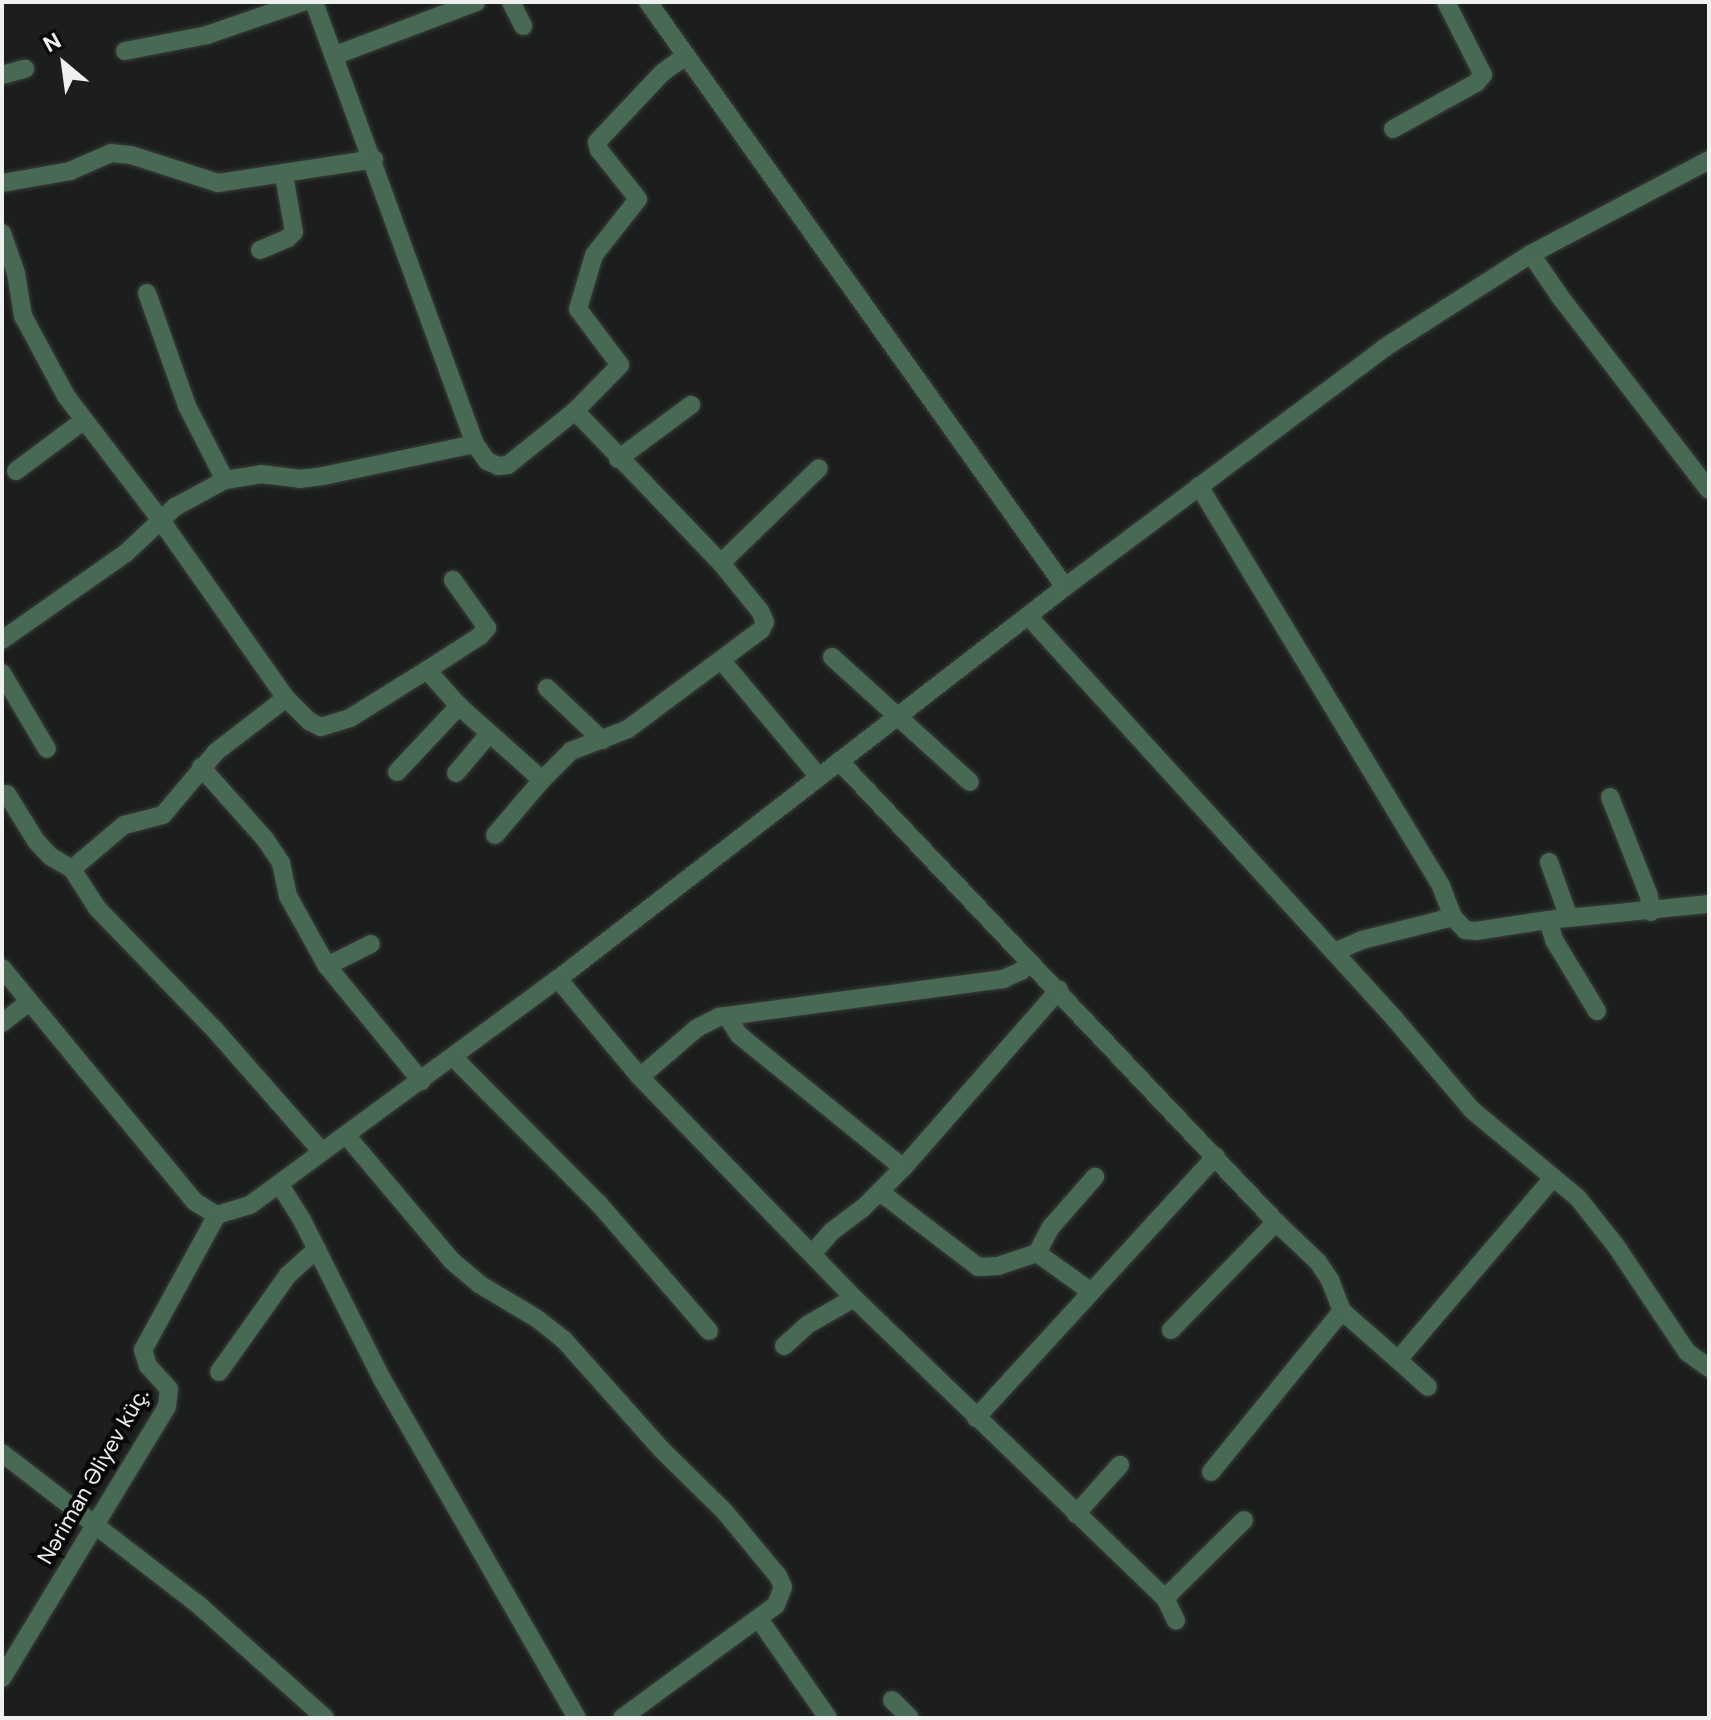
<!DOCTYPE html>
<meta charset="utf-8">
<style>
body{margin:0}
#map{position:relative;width:1711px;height:1720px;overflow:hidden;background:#1b1e1c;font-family:"DM Sans",sans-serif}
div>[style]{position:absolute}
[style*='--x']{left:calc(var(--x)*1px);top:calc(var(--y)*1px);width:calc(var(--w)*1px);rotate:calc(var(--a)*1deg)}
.roads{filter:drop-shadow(0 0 2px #393c3a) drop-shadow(0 0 2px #393c3a)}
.street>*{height:18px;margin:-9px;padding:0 9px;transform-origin:9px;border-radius:9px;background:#486a54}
span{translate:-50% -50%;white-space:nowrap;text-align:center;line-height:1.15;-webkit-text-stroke:8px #070807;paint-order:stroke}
.street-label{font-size:22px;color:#eff1ef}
.frame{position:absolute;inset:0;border:4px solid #eff1ef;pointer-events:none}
.north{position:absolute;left:24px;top:24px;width:80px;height:80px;-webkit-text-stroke:6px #070807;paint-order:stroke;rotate:331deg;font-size:22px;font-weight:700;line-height:32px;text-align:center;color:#eff1ef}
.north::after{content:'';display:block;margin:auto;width:28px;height:36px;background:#eff1ef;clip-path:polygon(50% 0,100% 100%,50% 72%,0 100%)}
</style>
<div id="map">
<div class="roads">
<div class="street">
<i style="--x:314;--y:2;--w:470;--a:70"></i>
<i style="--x:511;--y:2;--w:27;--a:63"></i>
<i style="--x:648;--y:2;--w:718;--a:54.52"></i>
<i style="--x:125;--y:51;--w:84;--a:-11"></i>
<i style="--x:207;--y:35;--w:102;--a:-19"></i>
<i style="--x:336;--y:55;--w:150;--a:-20.7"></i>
<i style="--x:2;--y:75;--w:24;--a:-15"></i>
<i style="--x:1393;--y:129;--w:95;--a:-29"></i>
<i style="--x:1476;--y:83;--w:11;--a:-49"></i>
<i style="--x:1483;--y:75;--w:82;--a:-116.9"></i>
<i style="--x:2;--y:183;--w:69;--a:-10"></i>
<i style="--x:70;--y:171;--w:45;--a:-23.7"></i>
<i style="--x:111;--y:153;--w:20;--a:6"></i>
<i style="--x:131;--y:155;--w:91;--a:17.8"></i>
<i style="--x:218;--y:183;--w:158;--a:-8.7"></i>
<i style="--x:2;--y:233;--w:42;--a:70.7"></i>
<i style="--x:16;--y:273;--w:44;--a:80.8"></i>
<i style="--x:23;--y:316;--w:91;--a:61.7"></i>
<i style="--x:66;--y:396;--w:155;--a:52.6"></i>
<i style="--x:160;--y:519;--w:219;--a:54.9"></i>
<i style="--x:286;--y:698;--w:33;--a:45"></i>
<i style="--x:309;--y:721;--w:13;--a:27"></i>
<i style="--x:321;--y:727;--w:30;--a:-17"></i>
<i style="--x:350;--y:718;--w:91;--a:-31.9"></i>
<i style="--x:427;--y:670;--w:48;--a:48.4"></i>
<i style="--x:459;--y:706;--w:111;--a:41.7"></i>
<i style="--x:542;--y:780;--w:41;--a:-45"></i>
<i style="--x:571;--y:751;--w:61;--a:-21.1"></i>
<i style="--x:628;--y:729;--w:166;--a:-36.7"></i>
<i style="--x:761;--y:630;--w:9;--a:-63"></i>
<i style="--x:765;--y:622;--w:12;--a:-114"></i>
<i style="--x:760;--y:611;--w:62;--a:-129.1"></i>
<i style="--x:721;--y:563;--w:211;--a:-133.8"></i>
<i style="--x:260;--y:250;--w:30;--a:-23"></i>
<i style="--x:288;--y:238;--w:8;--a:-45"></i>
<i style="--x:294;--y:232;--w:58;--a:-100"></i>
<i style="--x:1531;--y:254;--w:53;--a:55.7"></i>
<i style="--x:1561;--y:298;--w:242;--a:52.4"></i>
<i style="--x:147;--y:293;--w:120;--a:70.5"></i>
<i style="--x:187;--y:406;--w:83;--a:62.8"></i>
<i style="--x:618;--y:459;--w:91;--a:-36.5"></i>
<i style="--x:16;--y:471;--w:84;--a:-36.7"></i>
<i style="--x:1199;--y:486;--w:468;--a:58.8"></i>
<i style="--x:1441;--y:886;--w:33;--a:69"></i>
<i style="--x:721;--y:563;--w:136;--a:-44.1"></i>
<i style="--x:1028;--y:616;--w:544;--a:47.68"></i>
<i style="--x:1394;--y:1018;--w:121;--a:49.7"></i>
<i style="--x:1472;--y:1110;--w:138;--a:39.7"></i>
<i style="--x:1578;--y:1198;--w:61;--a:51.6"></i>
<i style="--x:1616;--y:1246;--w:128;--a:56.2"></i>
<i style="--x:1687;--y:1352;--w:27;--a:36"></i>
<i style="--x:2;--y:640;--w:153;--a:-35.1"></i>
<i style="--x:127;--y:552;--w:66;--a:-43.2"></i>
<i style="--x:175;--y:507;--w:57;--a:-28.4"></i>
<i style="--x:225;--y:480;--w:36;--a:-9"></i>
<i style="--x:261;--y:474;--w:38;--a:7"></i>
<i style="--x:299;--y:479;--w:24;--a:-7"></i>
<i style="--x:323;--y:476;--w:155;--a:-11.9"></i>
<i style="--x:475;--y:444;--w:21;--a:55"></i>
<i style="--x:487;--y:461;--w:12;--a:24"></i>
<i style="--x:498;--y:466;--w:10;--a:-6"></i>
<i style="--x:508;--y:465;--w:86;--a:-38.9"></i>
<i style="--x:575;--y:411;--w:64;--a:-45.6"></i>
<i style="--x:620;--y:365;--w:70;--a:-126.9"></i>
<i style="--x:578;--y:309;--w:56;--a:-73.5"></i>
<i style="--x:594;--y:255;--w:71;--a:-51.8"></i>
<i style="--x:638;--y:199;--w:63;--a:-128.5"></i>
<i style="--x:599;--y:150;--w:8;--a:-104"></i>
<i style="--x:597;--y:142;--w:95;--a:-46.7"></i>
<i style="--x:662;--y:73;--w:27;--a:-36"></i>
<i style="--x:832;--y:657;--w:186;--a:42.2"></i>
<i style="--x:722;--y:661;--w:151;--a:50.1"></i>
<i style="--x:427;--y:670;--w:63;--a:-32.7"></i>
<i style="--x:480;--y:636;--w:11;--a:-49"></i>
<i style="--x:487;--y:628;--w:59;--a:-125.3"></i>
<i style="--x:2;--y:673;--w:88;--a:59.4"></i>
<i style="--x:547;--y:688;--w:76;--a:43.4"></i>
<i style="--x:286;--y:698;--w:88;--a:142.4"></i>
<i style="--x:216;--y:752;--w:82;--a:130.1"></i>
<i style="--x:163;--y:815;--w:40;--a:165.6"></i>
<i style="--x:124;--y:825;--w:68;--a:139.8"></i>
<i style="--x:72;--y:869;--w:46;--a:57.3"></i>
<i style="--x:97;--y:908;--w:170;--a:46"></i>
<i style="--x:215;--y:1030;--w:162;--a:48.7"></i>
<i style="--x:839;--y:761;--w:635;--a:46.53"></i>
<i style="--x:1276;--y:1222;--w:58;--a:43.6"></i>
<i style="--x:1318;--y:1262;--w:22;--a:56"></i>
<i style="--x:1330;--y:1280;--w:33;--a:69"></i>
<i style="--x:1342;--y:1311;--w:74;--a:41.2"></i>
<i style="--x:1398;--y:1360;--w:238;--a:-49.6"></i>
<i style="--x:201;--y:767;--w:96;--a:48.4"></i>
<i style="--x:265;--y:839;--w:29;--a:56"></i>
<i style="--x:281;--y:863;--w:34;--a:78"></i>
<i style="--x:288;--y:896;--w:80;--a:60.9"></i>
<i style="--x:327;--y:966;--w:149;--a:50.7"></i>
<i style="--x:397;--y:772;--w:91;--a:-46.8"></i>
<i style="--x:456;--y:773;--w:51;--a:-49.8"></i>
<i style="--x:7;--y:794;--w:55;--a:58.3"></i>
<i style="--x:36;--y:841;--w:21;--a:47"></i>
<i style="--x:50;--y:856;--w:26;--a:31"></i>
<i style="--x:1610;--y:797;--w:106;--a:68.5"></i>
<i style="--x:1649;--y:896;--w:16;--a:83"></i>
<i style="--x:495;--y:835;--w:72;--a:-49.5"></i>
<i style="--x:1549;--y:862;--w:59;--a:70.3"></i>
<i style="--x:1548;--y:920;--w:21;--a:73"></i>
<i style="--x:1554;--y:940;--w:83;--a:58.8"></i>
<i style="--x:1334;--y:952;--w:30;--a:-23"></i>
<i style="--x:1362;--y:940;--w:94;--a:-14.2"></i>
<i style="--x:1453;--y:917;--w:18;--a:47"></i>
<i style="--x:1465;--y:930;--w:11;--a:5"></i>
<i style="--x:1476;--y:931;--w:73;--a:-8.7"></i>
<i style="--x:1548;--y:920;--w:162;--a:-5.7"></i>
<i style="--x:327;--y:966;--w:49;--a:-26.6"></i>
<i style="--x:2;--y:968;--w:303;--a:50.5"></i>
<i style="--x:195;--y:1202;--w:26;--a:31"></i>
<i style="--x:217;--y:1215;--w:34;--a:-17"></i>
<i style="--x:250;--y:1205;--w:382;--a:-36.3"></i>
<i style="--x:558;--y:979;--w:641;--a:-37.71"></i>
<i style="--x:1065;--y:587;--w:399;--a:-36.8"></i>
<i style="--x:1384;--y:348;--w:174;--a:-32.6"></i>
<i style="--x:1531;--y:254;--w:201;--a:-27.8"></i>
<i style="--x:558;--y:979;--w:128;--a:50.1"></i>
<i style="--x:640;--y:1077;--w:308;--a:45.9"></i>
<i style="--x:854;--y:1298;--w:432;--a:44"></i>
<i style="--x:1165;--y:1598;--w:25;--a:64"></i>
<i style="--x:727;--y:1016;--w:22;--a:58"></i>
<i style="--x:739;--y:1035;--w:211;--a:39"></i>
<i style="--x:2;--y:1023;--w:34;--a:-38"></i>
<i style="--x:453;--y:1057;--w:207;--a:45.2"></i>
<i style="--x:599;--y:1204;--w:168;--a:49.1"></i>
<i style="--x:640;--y:1077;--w:75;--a:-40.7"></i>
<i style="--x:697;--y:1028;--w:25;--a:-27"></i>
<i style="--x:719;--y:1017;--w:287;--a:-7.6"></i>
<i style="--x:1003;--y:979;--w:20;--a:-24"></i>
<i style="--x:1021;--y:971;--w:13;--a:-42"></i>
<i style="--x:346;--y:1135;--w:165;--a:49.9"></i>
<i style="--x:452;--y:1261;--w:35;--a:40"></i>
<i style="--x:479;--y:1284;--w:66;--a:30.8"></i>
<i style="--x:536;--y:1318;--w:36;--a:38"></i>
<i style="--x:564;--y:1340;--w:146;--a:48.3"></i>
<i style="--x:661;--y:1449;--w:90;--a:44.5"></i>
<i style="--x:725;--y:1512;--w:83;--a:50.4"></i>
<i style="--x:778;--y:1576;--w:12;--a:66"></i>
<i style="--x:783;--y:1587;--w:19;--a:111"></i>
<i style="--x:776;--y:1605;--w:191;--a:143.7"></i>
<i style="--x:280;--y:1185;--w:41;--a:57.8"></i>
<i style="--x:302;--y:1220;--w:178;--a:63.3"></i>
<i style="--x:382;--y:1379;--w:391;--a:60.1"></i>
<i style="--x:880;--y:1192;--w:123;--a:37.4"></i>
<i style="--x:978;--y:1267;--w:20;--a:-3"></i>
<i style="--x:998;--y:1266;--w:41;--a:-18.4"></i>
<i style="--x:1037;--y:1253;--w:65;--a:35.6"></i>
<i style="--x:1037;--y:1253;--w:30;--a:-62"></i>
<i style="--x:1051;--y:1227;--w:67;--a:-48.7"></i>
<i style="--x:812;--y:1254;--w:29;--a:-49"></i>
<i style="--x:831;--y:1232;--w:39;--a:-37"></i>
<i style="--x:862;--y:1209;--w:58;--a:-45"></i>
<i style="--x:903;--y:1168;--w:237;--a:-48.8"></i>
<i style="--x:1171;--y:1330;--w:151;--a:-45.8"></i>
<i style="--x:784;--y:1346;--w:31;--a:-42"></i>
<i style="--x:807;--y:1325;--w:54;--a:-29.9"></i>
<i style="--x:1398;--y:1360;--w:40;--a:42"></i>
<i style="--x:219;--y:1372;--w:119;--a:-54.6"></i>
<i style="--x:288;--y:1275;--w:39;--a:-42"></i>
<i style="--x:976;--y:1418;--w:355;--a:-47.5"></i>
<i style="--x:2;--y:1453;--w:252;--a:37.7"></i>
<i style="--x:201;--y:1607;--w:166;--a:41.8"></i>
<i style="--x:1211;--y:1472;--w:208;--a:-50.9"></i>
<i style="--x:1076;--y:1514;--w:66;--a:-48.1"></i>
<i style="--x:1165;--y:1598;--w:111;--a:-44.6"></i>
<i style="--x:759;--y:1619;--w:121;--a:55.1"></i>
<i style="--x:2;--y:1678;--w:317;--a:-58.7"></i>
<i style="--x:167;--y:1407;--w:18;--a:-84"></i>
<i style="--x:169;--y:1389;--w:31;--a:-132"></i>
<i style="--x:148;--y:1366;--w:17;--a:-107"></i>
<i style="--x:143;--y:1350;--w:154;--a:-61.3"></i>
<i style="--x:892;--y:1700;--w:25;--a:45"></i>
</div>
</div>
<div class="street-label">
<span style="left:93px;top:1476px;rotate:-60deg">Nəriman Əliyev küç.</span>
</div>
<div class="frame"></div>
<div class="north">N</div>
</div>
